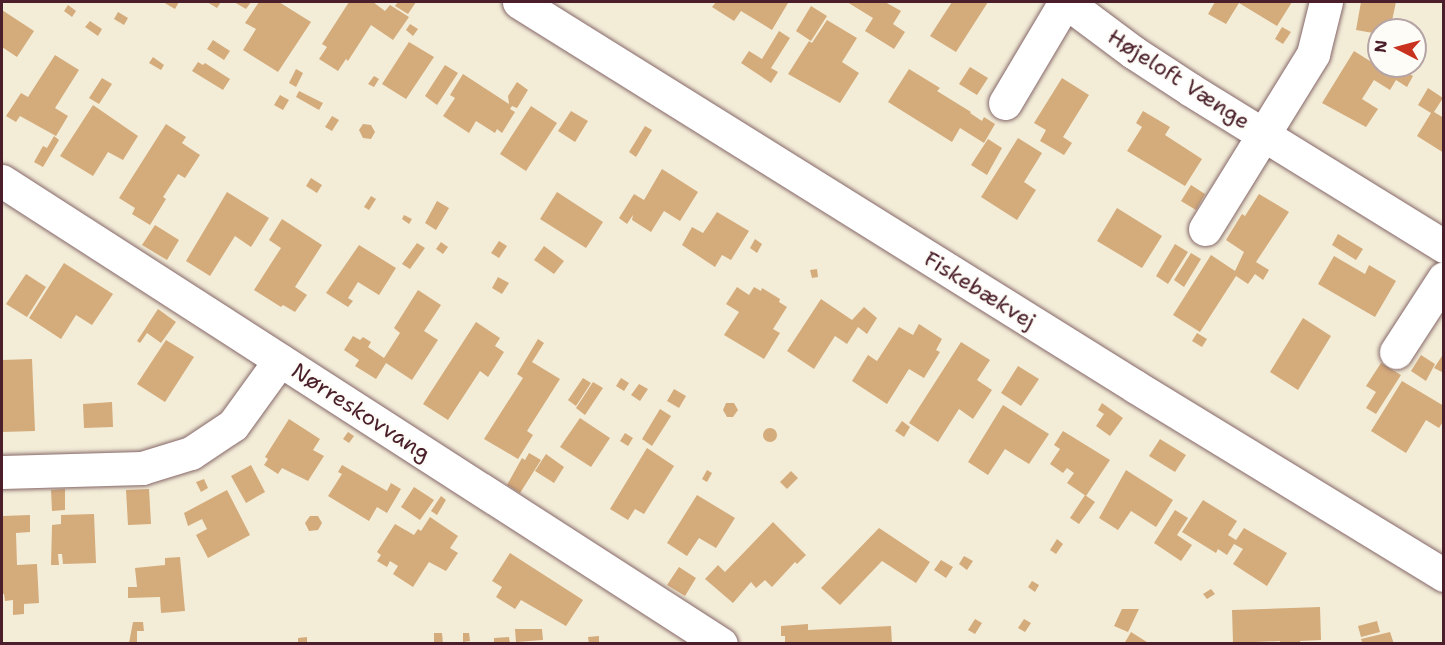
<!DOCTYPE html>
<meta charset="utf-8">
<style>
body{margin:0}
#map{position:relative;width:1445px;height:645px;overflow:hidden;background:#f3edd8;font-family:"Shantell Sans",sans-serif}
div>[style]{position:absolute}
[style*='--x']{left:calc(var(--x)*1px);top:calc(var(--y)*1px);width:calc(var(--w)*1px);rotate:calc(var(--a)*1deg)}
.building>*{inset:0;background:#d4ab7b}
.round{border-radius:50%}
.roads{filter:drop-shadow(0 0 2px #856768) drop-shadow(0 0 2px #856768)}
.minor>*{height:33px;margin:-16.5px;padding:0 16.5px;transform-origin:16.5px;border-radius:16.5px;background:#fff}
span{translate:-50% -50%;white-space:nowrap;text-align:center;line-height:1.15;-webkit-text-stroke:4.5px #fdfcf7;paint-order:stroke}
.street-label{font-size:22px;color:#4a1f2b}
.frame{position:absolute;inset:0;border:3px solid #4a1f2b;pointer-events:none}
.north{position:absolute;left:1367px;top:18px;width:60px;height:60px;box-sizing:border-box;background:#fdfcf7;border:2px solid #b5a4a5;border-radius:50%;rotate:276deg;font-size:16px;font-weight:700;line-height:24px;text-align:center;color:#4a1f2b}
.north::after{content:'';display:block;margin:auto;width:21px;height:27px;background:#c8321e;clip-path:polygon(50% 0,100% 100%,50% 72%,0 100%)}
</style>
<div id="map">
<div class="building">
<i style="clip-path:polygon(163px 2px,179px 2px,175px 9px)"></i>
<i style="clip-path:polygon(207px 2px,221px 2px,217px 8px)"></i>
<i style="clip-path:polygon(234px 2px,251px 2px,246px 9px)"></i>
<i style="clip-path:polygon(259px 2px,279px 2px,311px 22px,278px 72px,243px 50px,256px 29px,245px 23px)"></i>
<i style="clip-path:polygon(349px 2px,373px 2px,385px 11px,390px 5px,409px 17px,393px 40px,371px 25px,348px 61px,346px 59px,338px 71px,319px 59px,327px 47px,322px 44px)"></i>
<i style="clip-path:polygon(398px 2px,416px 2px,408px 14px,395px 6px)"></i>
<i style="clip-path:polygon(716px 2px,787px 2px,788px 3px,772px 30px,741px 11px,734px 21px,712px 7px)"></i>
<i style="clip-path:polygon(847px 2px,885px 2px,901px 11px,893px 24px,905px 32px,894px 49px,865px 31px,873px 18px)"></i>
<i style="clip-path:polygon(952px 2px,988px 2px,956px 52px,930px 36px)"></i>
<i style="clip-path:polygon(1215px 2px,1292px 2px,1277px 26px,1239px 3px,1226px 24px,1208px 14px)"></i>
<i style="clip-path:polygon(1361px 2px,1396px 2px,1390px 30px,1379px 30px,1379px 34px,1356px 30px)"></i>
<i style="clip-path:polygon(68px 5px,76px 11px,72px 17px,64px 11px)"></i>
<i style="clip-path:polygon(811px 6px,827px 16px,811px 41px,796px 31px)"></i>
<i style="clip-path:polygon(2px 10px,34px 31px,17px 57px,2px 47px)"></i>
<i style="clip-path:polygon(118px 12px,128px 18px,124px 25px,114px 19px)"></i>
<i style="clip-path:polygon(827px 20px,857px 38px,842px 62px,859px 73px,840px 103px,788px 74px,809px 41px,812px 43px)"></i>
<i style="clip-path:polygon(90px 21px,102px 29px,98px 36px,85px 27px)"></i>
<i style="clip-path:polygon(410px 24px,418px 29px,413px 36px,406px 30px)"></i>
<i style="clip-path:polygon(1282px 27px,1291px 32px,1283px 44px,1275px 39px)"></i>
<i style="clip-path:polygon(779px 31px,790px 38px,771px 68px,778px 72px,771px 83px,741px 63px,749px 51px,762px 59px)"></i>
<i style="clip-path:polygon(213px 40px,230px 51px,224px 60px,207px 49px)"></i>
<i style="clip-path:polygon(409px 42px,434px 57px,406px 99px,382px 84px)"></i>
<i style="clip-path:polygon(1354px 51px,1381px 68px,1382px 71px,1385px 66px,1396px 66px,1413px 76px,1407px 87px,1396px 80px,1390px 90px,1374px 80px,1362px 99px,1378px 109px,1366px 127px,1322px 103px)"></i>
<i style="clip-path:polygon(55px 55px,79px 70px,55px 108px,68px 116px,56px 136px,20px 116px,16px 122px,6px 116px,21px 93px,28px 97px)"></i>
<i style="clip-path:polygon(153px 57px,164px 65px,161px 70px,149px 63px)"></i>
<i style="clip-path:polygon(198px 62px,203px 65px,205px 63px,230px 79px,223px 90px,192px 71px)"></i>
<i style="clip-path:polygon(445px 65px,458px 73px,437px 105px,425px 96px)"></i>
<i style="clip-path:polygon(970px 67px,988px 78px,977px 95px,959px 84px)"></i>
<i style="clip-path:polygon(296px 69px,303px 73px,296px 87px,289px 83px)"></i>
<i style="clip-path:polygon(909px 69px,940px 88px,937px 91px,971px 112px,970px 113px,982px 121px,984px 117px,995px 124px,984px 143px,960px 128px,952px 142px,888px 102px)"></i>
<i style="clip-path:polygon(463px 74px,509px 104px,508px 96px,517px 82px,528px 90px,517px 108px,512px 106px,510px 109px,515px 112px,502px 133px,497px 129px,495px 133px,476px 121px,469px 133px,443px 116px,455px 98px,450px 95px)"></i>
<i style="clip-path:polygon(374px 76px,379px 79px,374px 87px,368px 84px)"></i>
<i style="clip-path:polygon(102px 78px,112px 84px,99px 104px,89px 98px)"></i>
<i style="clip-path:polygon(1062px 78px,1089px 95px,1063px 137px,1072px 143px,1064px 155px,1040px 141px,1046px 130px,1034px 123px)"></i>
<i style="clip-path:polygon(1428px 88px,1443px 98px,1434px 112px,1444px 118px,1444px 153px,1417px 136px,1431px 113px,1418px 105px)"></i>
<i style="clip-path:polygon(299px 91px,323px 103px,319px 110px,296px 97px)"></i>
<i style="clip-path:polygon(280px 95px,289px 100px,283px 110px,274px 105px)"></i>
<i style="clip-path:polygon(93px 105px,138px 136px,123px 160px,108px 152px,93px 176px,60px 156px)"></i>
<i style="clip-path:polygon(531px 106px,557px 123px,526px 171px,500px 154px)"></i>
<i style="clip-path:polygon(571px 111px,588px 121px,575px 142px,558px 131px)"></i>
<i style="clip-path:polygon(1143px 111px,1170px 127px,1165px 135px,1202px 159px,1185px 186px,1127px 151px,1142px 127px,1136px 123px)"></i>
<i style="clip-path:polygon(332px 116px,339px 120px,332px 131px,325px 127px)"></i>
<i style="clip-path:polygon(166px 124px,186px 137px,182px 143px,200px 155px,185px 178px,178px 174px,163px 197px,166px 199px,150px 225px,132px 214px,135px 208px,119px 198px)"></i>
<i style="clip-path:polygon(363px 124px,371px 125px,375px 132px,371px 139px,363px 138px,359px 130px)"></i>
<i style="clip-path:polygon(645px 126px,652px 130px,636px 157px,629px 152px)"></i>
<i style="clip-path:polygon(54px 136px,59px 140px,43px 167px,34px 162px,43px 146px,47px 148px)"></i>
<i style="clip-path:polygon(1018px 138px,1042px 153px,1024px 182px,1036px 190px,1017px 220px,981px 197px)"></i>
<i style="clip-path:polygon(988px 139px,1002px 148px,987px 175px,971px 165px)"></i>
<i style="clip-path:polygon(662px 169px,698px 192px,680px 221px,664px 211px,651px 232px,632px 220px,633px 215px,627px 224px,619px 218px,634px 194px,644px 200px)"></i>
<i style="clip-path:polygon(311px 178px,322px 185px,317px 193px,306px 186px)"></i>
<i style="clip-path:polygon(1191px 185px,1205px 194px,1196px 210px,1181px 201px)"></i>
<i style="clip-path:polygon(227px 192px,269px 218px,251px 247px,235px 236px,210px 276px,186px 261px)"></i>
<i style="clip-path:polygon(557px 192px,603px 222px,586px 248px,540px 219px)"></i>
<i style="clip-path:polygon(1259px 194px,1289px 212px,1256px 262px,1269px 270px,1263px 280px,1255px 274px,1248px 284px,1236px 276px,1200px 332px,1173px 315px,1211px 255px,1235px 271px,1244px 252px,1226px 240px,1242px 214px,1245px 216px)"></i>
<i style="clip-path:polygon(371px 196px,376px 199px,369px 210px,364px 207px)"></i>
<i style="clip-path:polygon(437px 201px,449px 208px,436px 230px,425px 223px)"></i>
<i style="clip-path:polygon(1117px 208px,1162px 236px,1142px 268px,1097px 241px)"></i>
<i style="clip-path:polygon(717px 212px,749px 231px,731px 260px,722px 255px,715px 267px,682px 245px,692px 227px,703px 233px)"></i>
<i style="clip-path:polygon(404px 215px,412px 219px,409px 224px,402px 219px)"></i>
<i style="clip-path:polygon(282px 219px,322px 245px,295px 287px,307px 295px,295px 312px,283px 305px,281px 307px,254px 290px,281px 248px,269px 240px)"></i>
<i style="clip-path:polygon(155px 225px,179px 240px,167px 260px,142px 245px)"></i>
<i style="clip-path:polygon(1338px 234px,1363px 249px,1356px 260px,1332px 245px)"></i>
<i style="clip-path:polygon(755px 239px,762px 244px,757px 253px,750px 248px)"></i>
<i style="clip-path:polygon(499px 241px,507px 246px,499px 258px,491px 253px)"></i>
<i style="clip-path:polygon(441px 242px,448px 247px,443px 254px,436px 249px)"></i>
<i style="clip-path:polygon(417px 243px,425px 248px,410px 269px,402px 264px)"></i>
<i style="clip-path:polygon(1175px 244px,1188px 252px,1168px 284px,1156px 276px)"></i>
<i style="clip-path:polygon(359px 245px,396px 268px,379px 295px,358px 282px,348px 298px,353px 301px,348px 307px,326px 293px)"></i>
<i style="clip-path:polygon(544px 246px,564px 261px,554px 274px,534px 260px)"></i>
<i style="clip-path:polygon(1191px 253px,1201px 259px,1184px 287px,1174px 280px)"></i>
<i style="clip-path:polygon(1334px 256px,1365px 274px,1369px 265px,1396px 281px,1375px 317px,1318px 284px)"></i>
<i style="clip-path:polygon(64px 263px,113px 294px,92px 325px,76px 315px,61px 339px,29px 318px)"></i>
<i style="clip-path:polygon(817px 269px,818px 277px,812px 278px,810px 270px)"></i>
<i style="clip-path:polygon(26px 274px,46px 287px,27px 317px,6px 304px)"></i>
<i style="clip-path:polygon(498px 277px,509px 283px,502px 294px,492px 288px)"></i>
<i style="clip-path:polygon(737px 287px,749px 295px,754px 287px,761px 291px,762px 288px,780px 299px,779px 302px,787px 307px,773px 329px,780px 333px,764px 359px,724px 335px,739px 312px,726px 304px)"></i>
<i style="clip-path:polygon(418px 290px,441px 305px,424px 331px,438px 340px,412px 380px,386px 363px,376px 379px,355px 366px,359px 360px,344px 350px,353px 336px,360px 340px,363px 337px,371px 342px,368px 347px,384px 358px,400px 333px,394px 328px)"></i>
<i style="clip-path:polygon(821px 299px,852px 320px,864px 307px,877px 318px,867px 334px,858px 327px,847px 344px,835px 336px,814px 369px,787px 351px)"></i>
<i style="clip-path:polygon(158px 309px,176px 322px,161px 343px,147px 333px,140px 343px,137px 341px)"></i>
<i style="clip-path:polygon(1303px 318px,1331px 336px,1298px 390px,1270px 372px)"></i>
<i style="clip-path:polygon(476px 322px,500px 338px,495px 346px,504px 352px,488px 377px,480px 371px,448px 420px,423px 404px)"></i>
<i style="clip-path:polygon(919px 324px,942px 339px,936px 350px,940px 352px,924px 378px,909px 369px,887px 404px,852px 381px,868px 355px,877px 361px,899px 327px,913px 335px)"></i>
<i style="clip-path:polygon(1197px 333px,1207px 339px,1202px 347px,1192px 341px)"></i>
<i style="clip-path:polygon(538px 339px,544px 343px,532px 362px,560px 379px,527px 431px,533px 435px,518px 459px,484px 439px,523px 378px,517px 374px)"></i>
<i style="clip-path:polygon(166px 340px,194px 357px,165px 402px,137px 384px)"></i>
<i style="clip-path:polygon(961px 342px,990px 360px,977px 380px,992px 390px,973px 419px,959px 409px,938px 442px,909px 423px)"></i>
<i style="clip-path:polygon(1444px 353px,1444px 373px,1434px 368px)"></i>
<i style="clip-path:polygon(1421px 355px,1435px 364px,1426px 381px,1411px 371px)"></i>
<i style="clip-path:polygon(32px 359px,35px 431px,2px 432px,2px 360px)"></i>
<i style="clip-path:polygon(1381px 363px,1401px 375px,1376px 414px,1366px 408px,1376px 392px,1366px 386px)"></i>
<i style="clip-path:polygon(1018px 366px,1039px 379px,1021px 406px,1001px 393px)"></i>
<i style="clip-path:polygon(583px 378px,591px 383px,576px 406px,568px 400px)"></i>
<i style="clip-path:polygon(621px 378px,629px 383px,624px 391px,616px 386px)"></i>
<i style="clip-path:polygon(1402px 381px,1444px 406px,1444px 420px,1439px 428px,1426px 420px,1406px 453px,1371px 431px)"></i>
<i style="clip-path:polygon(593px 382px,603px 388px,585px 415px,576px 408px)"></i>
<i style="clip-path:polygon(639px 384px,648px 389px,640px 401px,631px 395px)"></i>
<i style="clip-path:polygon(674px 389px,686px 396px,679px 408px,667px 401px)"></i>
<i style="clip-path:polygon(112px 402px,113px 427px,84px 428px,83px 404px)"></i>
<i style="clip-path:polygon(726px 403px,734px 403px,738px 410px,733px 417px,727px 417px,723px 410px)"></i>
<i style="clip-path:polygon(1102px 403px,1123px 418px,1110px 436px,1096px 426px,1104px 414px,1098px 410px)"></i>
<i style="clip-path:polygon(1003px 405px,1049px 434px,1029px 464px,1005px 449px,988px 475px,968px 462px)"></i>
<i style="clip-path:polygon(660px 409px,671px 416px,652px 446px,642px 439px)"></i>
<i style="clip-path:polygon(580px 418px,610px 438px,591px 467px,560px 447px)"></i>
<i style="clip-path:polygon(289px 419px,320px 439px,313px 450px,324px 456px,308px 481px,282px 468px,278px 474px,264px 465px,268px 459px,265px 457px)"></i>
<i style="clip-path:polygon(902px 421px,910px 427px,904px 437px,895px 431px)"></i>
<i class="round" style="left:763px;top:428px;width:14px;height:14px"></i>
<i style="clip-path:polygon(1063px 431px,1110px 460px,1086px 496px,1067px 483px,1074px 473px,1067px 468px,1063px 473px,1050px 464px,1060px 449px,1054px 445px)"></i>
<i style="clip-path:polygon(348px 432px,354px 436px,349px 443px,343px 439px)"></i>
<i style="clip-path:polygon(625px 433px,633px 438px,628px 446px,620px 441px)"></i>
<i style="clip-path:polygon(1160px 439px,1186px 455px,1175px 472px,1149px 456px)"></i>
<i style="clip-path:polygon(647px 448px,674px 466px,644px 514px,635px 509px,628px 520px,610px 509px)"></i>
<i style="clip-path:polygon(529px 453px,541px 460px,520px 493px,507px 485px,522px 458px,525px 460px)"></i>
<i style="clip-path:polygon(546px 454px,564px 467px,554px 483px,535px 471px)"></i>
<i style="clip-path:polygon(251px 465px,265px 492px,246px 503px,231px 476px)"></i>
<i style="clip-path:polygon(342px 465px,387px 491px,391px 483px,401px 489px,387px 513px,377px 507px,369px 521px,328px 496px,342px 474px,338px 472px)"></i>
<i style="clip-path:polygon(707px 470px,712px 473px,707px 482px,702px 479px)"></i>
<i style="clip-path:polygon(1126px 470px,1173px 500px,1156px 527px,1131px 511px,1118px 530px,1099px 518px)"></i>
<i style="clip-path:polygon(791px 471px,798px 478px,787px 489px,780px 482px)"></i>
<i style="clip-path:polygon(204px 479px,208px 488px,201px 492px,196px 482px)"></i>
<i style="clip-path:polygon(414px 487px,434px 500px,420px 520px,401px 507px)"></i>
<i style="clip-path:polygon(65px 489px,65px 510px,52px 511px,51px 490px)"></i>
<i style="clip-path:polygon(149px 489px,151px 524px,128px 525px,126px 490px)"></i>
<i style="clip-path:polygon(227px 490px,250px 535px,208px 558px,196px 535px,207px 529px,202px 519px,188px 526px,184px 513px)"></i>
<i style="clip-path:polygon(697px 495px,735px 518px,716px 548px,699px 538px,687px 556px,667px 543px)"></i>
<i style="clip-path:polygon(1085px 495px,1095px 502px,1079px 524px,1070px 518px)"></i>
<i style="clip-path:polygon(441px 496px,446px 500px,437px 515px,431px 511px)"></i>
<i style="clip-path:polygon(1203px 500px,1237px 521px,1228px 535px,1236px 540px,1244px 528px,1287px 553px,1267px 586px,1233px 564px,1243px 549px,1234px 544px,1227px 555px,1218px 549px,1216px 553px,1182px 532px)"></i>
<i style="clip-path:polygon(1175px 510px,1188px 518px,1177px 535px,1192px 545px,1181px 561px,1154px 543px)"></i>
<i style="clip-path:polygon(94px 514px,96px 563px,63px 564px,62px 554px,58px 554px,59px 565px,51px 565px,52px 525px,61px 524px,61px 515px)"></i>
<i style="clip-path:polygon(30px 515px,30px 532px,16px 533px,17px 565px,37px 564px,39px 603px,24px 604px,24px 614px,13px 615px,13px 600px,5px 601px,4px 594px,2px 594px,2px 516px)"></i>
<i style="clip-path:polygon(310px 516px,318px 516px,322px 523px,318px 530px,309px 531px,305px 523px)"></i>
<i style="clip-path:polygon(430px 517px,458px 536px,450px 548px,458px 553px,446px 571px,429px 562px,413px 587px,393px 574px,398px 566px,390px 561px,387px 567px,377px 561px,381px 555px,377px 552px,395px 524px,414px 535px,418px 529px,421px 531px)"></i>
<i style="clip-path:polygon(773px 522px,806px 555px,797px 564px,795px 562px,772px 587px,765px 580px,756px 588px,751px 582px,733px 603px,705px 579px,718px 565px,725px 572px)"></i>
<i style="clip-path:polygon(879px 528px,930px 562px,916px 583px,882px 561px,840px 605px,821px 588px)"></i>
<i style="clip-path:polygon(1057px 539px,1063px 544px,1056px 554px,1050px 550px)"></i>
<i style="clip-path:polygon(510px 553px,583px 600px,566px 626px,521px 600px,515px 609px,496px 597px,502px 587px,492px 581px)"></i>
<i style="clip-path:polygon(964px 556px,973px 561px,967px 570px,959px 564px)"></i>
<i style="clip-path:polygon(180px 557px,185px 611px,161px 613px,160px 597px,128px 598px,128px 587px,137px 587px,135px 568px,165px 565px,165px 558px)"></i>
<i style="clip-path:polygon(941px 560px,953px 567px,946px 578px,934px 570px)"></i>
<i style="clip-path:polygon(679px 567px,696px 578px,685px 596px,667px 585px)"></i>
<i style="clip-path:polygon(1032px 581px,1039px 585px,1035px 592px,1028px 587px)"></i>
<i style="clip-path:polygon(1211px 589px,1215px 594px,1207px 599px,1203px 594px)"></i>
<i style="clip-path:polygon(1320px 607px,1321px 640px,1300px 641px,1300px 644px,1280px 644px,1280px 641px,1233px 643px,1232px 610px)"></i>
<i style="clip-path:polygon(1122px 609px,1139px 609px,1128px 632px,1114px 626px)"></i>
<i style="clip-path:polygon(975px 619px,982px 623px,975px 634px,968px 630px)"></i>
<i style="clip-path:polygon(1024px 619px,1031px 623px,1025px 632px,1018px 628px)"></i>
<i style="clip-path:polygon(1377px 621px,1380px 632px,1361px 637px,1358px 626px)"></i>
<i style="clip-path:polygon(133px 622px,143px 622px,144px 631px,137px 631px,137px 643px,129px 643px)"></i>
<i style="clip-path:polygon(808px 624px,808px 630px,891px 626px,892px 644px,785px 644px,785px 636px,781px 636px,781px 626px)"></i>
<i style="clip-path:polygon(515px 629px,542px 629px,543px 640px,516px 642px)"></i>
<i style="clip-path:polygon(1131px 632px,1150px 644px,1124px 644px)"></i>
<i style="clip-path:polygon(1390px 632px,1394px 644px,1363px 644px,1361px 639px)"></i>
<i style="clip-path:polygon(434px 633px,442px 633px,443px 644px,434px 644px)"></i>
<i style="clip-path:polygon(463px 633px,469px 633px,470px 641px,463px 642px)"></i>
<i style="clip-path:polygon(599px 636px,599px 643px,589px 644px,588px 637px)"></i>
<i style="clip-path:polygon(307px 637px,307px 644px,298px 644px,298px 638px)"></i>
<i style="clip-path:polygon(509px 637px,510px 644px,494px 644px,494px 638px)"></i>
</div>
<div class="roads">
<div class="minor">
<i style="--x:519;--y:2;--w:727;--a:31.96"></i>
<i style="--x:1136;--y:387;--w:361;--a:31.4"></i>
<i style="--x:1066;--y:2;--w:84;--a:36.7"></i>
<i style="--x:1133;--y:52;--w:69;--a:33.2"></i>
<i style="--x:1191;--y:90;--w:297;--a:31.7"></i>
<i style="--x:1005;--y:103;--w:117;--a:-59.3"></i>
<i style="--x:2;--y:181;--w:855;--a:32.78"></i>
<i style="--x:1205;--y:229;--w:206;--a:-58.3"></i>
<i style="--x:1313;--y:54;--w:54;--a:-76"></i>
<i style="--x:1396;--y:352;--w:88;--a:-57"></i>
<i style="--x:2;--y:472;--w:140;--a:-1.6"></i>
<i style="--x:142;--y:468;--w:51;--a:-17"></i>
<i style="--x:191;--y:453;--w:50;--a:-33.7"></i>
<i style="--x:233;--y:425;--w:80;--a:-54.1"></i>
</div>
</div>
<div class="street-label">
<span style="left:1179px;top:79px;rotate:33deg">Højeloft Vænge</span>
<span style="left:980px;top:290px;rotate:32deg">Fiskebækvej</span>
<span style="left:361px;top:412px;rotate:33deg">Nørreskovvang</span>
</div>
<div class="frame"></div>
<div class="north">N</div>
</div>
